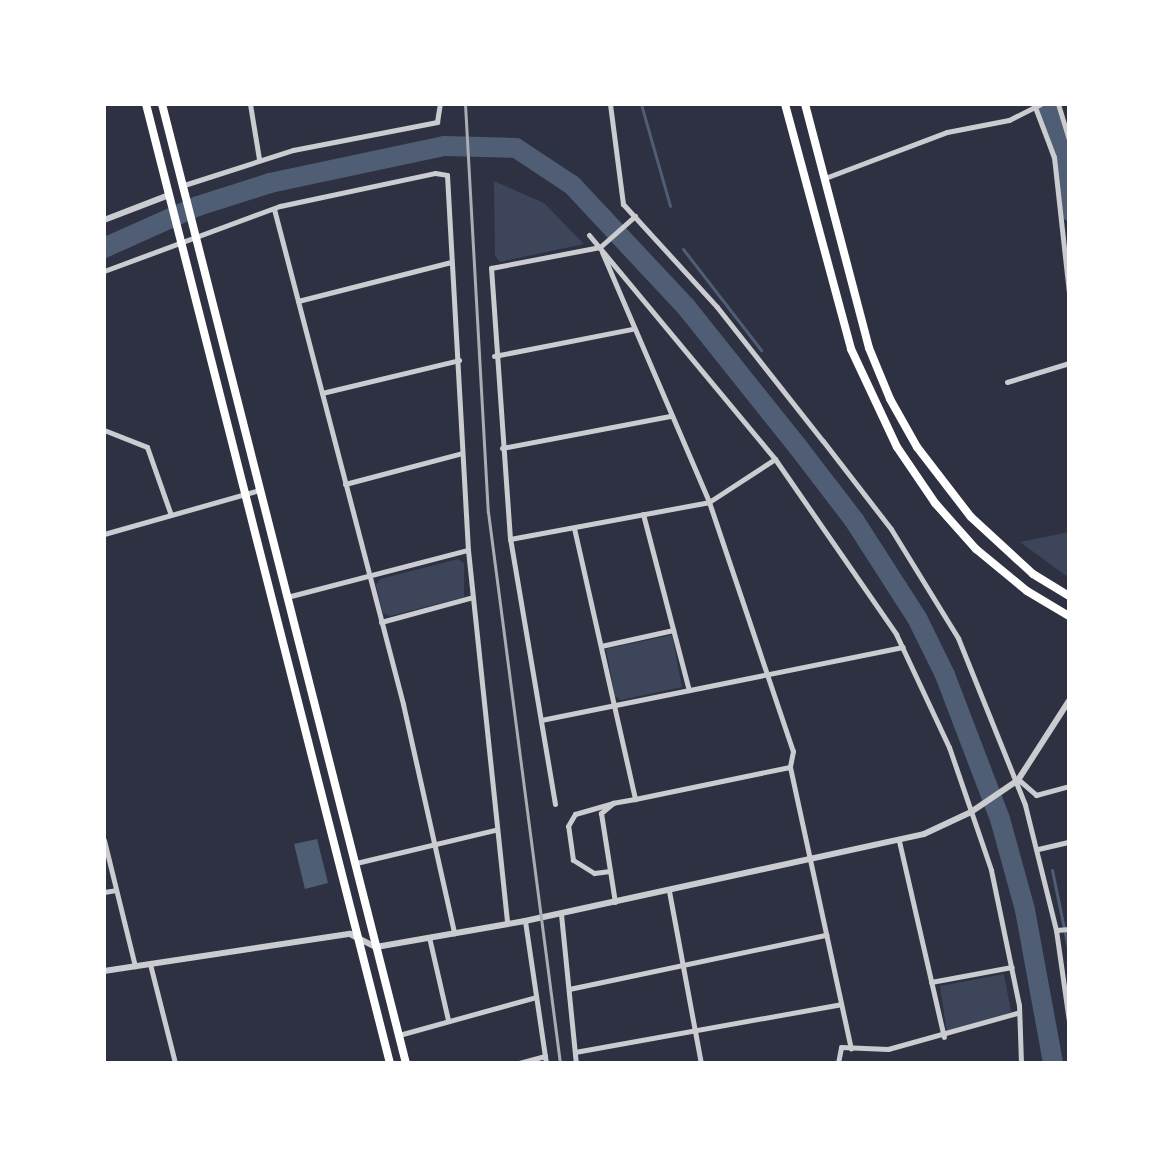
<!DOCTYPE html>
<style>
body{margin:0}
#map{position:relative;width:1173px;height:1167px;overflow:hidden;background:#2d3142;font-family:Mulish,sans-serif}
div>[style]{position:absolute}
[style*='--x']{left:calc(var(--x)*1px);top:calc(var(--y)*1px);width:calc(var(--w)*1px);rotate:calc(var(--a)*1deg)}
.green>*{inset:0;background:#3c4559}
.water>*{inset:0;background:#4f5d75}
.stream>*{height:3px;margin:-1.5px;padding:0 1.5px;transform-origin:1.5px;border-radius:1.5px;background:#4f5d75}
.river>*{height:20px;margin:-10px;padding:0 10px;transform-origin:10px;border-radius:10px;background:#4f5d75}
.minor>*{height:5px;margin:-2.5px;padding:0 2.5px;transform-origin:2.5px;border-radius:2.5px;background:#caccd0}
.tertiary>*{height:6px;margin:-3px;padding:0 3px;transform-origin:3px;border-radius:3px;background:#caccd0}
.trunk>*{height:8px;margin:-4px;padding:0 4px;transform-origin:4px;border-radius:4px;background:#fff}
.rail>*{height:3px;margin:-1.5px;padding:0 1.5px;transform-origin:1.5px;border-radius:1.5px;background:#abadb3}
span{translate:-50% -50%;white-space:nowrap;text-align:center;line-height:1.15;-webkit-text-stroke:6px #fff;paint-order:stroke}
.frame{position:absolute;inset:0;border:106px solid #fff;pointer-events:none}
</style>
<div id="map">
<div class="green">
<i style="clip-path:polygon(494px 181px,544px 203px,584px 244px,500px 262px,495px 256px)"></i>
<i style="clip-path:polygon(1069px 532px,1069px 578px,1020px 542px)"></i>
<i style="clip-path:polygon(458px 559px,464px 563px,464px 597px,390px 616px,383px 613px,376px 585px,380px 579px)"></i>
<i style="clip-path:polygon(672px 635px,682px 687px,621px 700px,615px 696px,606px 649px)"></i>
<i style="clip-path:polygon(1004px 974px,1011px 1012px,947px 1033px,940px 986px)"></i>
</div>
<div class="water">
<i style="clip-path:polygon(317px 839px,328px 883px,305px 889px,294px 844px)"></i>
</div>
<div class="stream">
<i style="--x:641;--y:104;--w:106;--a:74.1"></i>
<i style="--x:683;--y:249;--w:128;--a:52.3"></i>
<i style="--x:1052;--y:870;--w:85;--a:78.4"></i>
</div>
<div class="river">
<i style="--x:1045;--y:104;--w:61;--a:72.8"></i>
<i style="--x:1063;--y:162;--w:49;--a:83"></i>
<i style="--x:104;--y:248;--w:103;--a:-24.1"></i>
<i style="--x:198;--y:206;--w:76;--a:-17.7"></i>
<i style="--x:270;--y:183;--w:178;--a:-12"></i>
<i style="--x:444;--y:146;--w:72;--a:1.6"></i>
<i style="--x:516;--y:148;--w:67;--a:33.5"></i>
<i style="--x:572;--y:185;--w:168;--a:46.9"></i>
<i style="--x:687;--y:308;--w:178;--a:51.4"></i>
<i style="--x:798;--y:447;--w:92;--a:52.5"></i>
<i style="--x:854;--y:520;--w:117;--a:57.3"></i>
<i style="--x:917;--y:618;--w:64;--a:63.8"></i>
<i style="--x:945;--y:675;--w:154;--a:69.1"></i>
<i style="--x:1000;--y:819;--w:94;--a:74.6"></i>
<i style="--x:1025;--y:910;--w:156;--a:79.6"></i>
</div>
<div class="minor">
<i style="--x:250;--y:104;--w:56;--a:80.7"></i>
<i style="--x:610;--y:104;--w:101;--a:82.6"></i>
<i style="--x:623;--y:204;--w:139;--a:47.6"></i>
<i style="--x:717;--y:307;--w:171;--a:51.7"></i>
<i style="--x:823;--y:441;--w:111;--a:52.3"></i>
<i style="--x:891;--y:529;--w:128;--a:58.4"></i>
<i style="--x:958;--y:638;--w:180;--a:68.1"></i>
<i style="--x:1025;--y:805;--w:129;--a:76.1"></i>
<i style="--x:1056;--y:930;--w:92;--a:81.9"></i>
<i style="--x:1058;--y:104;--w:37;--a:73"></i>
<i style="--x:1035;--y:107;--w:53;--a:69.2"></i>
<i style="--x:1054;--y:157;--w:137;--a:83.7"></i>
<i style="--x:825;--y:178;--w:130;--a:-20.7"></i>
<i style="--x:947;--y:132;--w:63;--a:-11"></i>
<i style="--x:1009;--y:120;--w:36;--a:-27"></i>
<i style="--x:181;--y:186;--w:118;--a:-17.8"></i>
<i style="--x:293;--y:150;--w:147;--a:-11"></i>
<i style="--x:437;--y:122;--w:18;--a:-81"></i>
<i style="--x:274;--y:209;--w:512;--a:75.39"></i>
<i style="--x:403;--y:704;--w:235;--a:77.4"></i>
<i style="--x:589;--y:235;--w:291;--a:50.3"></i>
<i style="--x:775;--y:459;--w:213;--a:55.3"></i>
<i style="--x:896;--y:634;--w:125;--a:64.9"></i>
<i style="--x:949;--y:747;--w:130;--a:71.1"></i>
<i style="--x:991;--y:870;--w:138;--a:78.3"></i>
<i style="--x:1019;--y:1005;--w:58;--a:88"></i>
<i style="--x:602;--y:252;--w:272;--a:66.8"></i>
<i style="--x:709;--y:502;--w:263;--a:71.4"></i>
<i style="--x:793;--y:751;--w:16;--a:101"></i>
<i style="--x:790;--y:767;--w:288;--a:77.8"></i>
<i style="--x:104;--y:271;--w:188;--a:-20.3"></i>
<i style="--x:280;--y:206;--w:158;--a:-12"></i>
<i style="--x:435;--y:173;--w:12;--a:9"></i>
<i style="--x:447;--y:175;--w:376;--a:86.8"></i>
<i style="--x:468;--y:550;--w:376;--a:84"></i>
<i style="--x:298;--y:301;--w:158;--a:-14.3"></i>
<i style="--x:494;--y:356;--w:141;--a:-11.1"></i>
<i style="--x:1007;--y:382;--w:65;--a:-17"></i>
<i style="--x:322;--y:393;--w:141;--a:-13.5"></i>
<i style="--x:104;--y:430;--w:46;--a:21.6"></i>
<i style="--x:147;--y:447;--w:72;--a:70.6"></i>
<i style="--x:502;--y:448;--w:171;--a:-10.8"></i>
<i style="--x:345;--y:484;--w:121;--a:-14.8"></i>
<i style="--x:643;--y:514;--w:182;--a:75.4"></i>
<i style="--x:574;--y:528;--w:278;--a:77.3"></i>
<i style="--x:635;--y:799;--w:22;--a:170"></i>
<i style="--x:613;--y:803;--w:16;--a:140"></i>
<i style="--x:601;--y:813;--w:90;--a:81.1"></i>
<i style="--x:104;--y:534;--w:162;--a:-15.8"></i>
<i style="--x:510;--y:539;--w:202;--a:-10.5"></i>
<i style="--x:709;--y:502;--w:79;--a:-33.1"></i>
<i style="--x:287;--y:597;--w:187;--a:-14.6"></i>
<i style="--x:381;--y:622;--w:95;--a:-15.2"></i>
<i style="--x:601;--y:646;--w:74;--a:-12.5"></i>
<i style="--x:541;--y:720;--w:369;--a:-11.4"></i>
<i style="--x:1019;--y:780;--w:23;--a:41"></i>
<i style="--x:1036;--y:795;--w:34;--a:-15"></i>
<i style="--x:635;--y:799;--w:158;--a:-11.7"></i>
<i style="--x:555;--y:804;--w:269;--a:-99.6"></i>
<i style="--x:510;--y:539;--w:272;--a:-94"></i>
<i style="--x:491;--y:268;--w:111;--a:-10.9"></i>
<i style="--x:600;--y:247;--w:47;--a:-41.5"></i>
<i style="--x:104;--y:840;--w:130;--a:76.2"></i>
<i style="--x:899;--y:841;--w:201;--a:77.1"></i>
<i style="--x:1038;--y:849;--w:32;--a:-13"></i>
<i style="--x:356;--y:863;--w:143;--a:-13.4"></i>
<i style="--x:610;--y:871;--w:16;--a:173"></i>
<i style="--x:594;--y:873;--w:25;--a:-148"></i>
<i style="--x:573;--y:860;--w:34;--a:-98"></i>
<i style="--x:568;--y:826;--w:14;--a:-60"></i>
<i style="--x:575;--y:814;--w:40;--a:-16"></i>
<i style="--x:669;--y:891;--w:175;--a:79.5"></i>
<i style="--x:104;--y:892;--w:12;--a:-9"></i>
<i style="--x:561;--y:914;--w:150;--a:84.3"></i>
<i style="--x:525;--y:921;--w:144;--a:81.6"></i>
<i style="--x:1056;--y:930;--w:13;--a:-4"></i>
<i style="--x:429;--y:937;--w:85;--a:77.1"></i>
<i style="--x:150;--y:964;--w:102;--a:75.8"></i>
<i style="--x:931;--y:982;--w:82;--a:-10.5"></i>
<i style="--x:569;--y:989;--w:263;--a:-11.9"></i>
<i style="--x:399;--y:1035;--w:142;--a:-15.5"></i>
<i style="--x:575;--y:1052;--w:270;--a:-10.2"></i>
<i style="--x:519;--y:1063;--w:27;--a:-15"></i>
<i style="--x:838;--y:1063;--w:16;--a:-79"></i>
<i style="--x:841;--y:1047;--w:47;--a:2.4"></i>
<i style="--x:888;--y:1049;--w:134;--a:-15.6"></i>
</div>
<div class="tertiary">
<i style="--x:104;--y:220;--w:70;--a:-21"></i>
<i style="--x:104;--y:971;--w:249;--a:-8.6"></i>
<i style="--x:350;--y:934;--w:29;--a:27"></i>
<i style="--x:376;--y:947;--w:151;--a:-9.9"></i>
<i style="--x:525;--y:921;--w:408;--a:-12.3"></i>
<i style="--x:924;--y:834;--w:52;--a:-25.1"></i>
<i style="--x:971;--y:812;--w:57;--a:-34.2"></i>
<i style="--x:1018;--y:780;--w:94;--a:-57.2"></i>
</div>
<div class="trunk">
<i style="--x:146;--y:104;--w:990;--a:75.73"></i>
<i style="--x:162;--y:104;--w:990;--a:75.73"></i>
<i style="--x:785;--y:104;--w:254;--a:74.9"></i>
<i style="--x:851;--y:349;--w:108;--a:64.9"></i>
<i style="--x:897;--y:447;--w:68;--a:55.8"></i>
<i style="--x:935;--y:503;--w:62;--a:48.3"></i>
<i style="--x:976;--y:549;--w:66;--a:39.5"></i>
<i style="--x:1027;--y:591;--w:49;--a:30.8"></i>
<i style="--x:805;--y:104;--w:252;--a:75.3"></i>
<i style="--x:869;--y:348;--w:55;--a:67.6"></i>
<i style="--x:890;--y:399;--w:55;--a:60.6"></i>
<i style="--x:917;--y:447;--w:88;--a:52.4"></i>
<i style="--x:971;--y:517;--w:84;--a:42.6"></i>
<i style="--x:1033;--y:574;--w:42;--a:31.4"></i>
</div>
<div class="rail">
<i style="--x:465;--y:104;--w:409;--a:86.8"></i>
<i style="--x:488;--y:512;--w:556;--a:82.56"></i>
</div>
<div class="frame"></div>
</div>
